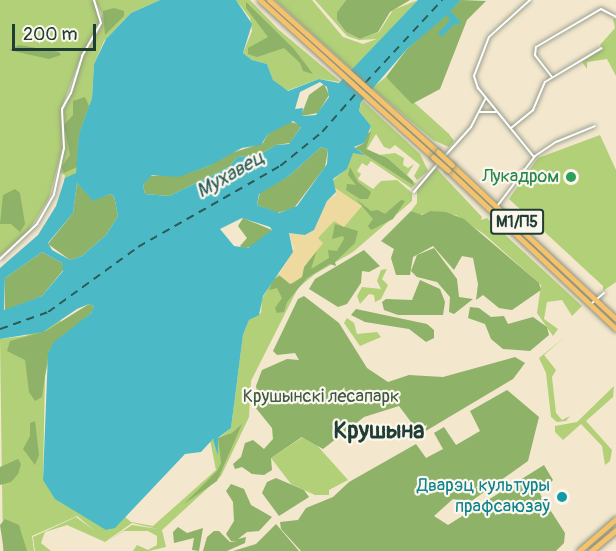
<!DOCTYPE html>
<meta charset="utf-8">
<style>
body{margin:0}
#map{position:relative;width:616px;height:551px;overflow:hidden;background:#f3e7ce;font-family:Pangolin,sans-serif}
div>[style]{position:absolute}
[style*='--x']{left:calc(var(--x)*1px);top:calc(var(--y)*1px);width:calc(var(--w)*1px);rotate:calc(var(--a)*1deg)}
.green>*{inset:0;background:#b2d077}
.forest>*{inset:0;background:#8db268}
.sand>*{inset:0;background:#eeda9e}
.water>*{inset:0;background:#4cbac6}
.ferry>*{height:1.5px;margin-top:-0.75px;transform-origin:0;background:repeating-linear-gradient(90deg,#2a5c58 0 8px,transparent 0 14px)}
.roads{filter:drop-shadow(0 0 2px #899281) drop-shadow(0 0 2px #899281)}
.street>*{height:2px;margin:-1px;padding:0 1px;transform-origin:1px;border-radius:1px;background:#fff}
.highway>*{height:5px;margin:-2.5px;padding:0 2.5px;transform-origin:2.5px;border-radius:2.5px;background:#f5c16b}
.bridges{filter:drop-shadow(0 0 2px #899281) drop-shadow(0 0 2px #899281)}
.highway-bridge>*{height:5px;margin:-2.5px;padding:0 2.5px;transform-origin:2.5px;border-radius:2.5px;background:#f5c16b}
.dots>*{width:16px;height:16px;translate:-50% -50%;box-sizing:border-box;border:3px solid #fbf7ec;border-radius:50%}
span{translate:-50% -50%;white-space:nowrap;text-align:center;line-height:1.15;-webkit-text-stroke:4.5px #fbf7ec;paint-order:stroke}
.shield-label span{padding:2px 4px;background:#fbf7ec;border:2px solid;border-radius:4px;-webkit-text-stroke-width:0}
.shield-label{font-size:16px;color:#1f3d34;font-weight:700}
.leisure-label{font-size:18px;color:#27864d}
.right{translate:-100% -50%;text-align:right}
.park-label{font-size:18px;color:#3c5a41}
.culture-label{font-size:18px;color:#0d838f}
.water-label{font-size:20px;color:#2a5c58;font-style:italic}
.district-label{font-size:24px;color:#1f3d34;font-weight:700}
.scale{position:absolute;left:12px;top:24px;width:84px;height:27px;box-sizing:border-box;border:3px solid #1f3d34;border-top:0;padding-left:8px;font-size:18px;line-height:21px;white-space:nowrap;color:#1f3d34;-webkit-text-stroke:4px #fbf7ec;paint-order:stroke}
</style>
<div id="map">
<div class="green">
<i style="clip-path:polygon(0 0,93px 0,100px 21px,81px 56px,61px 109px,63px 146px,49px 198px,29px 230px,0 256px)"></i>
<i style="clip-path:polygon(95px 0,160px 0,131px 13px,104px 41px,94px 64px,92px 98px,79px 139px,77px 173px,64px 182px,65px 175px,59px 172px,65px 146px,62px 115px,83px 57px,101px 27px,102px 14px)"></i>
<i style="clip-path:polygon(236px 0,250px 0,279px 30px,341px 82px,319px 79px,286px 91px,273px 80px,267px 64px,252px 60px,243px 53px,252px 31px,250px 18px)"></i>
<i style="clip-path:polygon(275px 0,312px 0,343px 37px,363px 44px,377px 39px,359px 40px,347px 36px,315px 0,346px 0,337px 12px,337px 20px,346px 32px,360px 39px,379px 32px,393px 10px,418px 0,352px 70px)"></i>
<i style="clip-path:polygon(613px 19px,616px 19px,616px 76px,607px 59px,587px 62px,587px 69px,582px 62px,602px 49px,600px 45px,615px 28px)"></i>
<i style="clip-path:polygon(386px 77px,449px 134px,454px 141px,449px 147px,433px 140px,372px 88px)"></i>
<i style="clip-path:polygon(362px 100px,420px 154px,428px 171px,417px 180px,414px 176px,420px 165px,395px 145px,390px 149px,384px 147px,376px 134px,367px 149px,379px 155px,395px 153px,404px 158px,403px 165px,408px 168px,414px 164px,407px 175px,416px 184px,411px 188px,371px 161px,367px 166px,362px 163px,357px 171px,361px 174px,358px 179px,373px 189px,381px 181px,397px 180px,412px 193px,412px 201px,353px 252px,315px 274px,298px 288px,251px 381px,249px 417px,221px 476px,162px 530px,166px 547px,149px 551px,133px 551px,137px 545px,148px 550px,157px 545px,157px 536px,148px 531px,124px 531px,108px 541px,132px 525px,158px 529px,132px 523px,105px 542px,67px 525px,45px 532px,41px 543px,51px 551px,35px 551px,33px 537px,76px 517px,95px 531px,77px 516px,32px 536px,34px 551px,3px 551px,0 339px,25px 336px,61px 320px,45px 374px,43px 477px,109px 530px,124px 516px,131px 522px,153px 526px,216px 470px,210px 440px,215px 440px,218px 456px,217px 440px,231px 428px,243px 335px,249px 320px,261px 313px,262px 299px,273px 280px,334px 221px,361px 206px,335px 188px,332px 181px,344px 171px,353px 152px,364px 153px,371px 126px,359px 111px)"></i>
<i style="clip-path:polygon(600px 135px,616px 170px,616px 282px,603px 291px,603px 286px,509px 199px,538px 158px)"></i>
<i style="clip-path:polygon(436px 168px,482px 217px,481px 220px,487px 218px,582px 306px,572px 316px,562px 300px,547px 302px,544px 319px,558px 329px,553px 336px,537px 313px,541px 285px,484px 234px,456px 215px,431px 211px,420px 215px,411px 211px,417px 203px,417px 188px)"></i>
<i style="clip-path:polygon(387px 269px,382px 279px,388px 285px,381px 299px,375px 302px,374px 295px,369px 294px,360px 304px,357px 296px,362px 287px,381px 289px,377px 281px,381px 270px)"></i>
<i style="clip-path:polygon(347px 318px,354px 323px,357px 334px,377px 332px,381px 337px,360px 346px,344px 323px)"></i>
<i style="clip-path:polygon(566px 336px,544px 355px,556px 370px,552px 377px,556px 413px,562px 420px,570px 416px,566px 421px,557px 422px,551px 417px,546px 373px,539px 358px)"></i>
<i style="clip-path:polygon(614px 386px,613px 397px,586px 421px,612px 450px,610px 461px,605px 465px,602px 446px,581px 424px,563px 440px,555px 432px,555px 426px,577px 422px)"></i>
<i style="clip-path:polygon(303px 437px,314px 442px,348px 480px,329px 490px,329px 495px,315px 495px,291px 484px,271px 458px)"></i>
</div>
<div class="forest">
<i style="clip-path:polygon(346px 0,410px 0,390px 12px,378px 32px,360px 39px,346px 32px,337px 20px,337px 12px)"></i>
<i style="clip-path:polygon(461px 0,486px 1px,467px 20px,440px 89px,412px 104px,386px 77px,407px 49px)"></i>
<i style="clip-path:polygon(246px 2px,294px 49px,313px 74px,303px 71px,300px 63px,284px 48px,257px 57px,248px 54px,248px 48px,268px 37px,246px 8px)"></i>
<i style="clip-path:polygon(114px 8px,124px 11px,124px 16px,105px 35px,103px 11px)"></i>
<i style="clip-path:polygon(19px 45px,59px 52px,61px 55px,49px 59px,9px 50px)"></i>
<i style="clip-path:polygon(324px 84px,329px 95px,318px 113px,301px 116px,309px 95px)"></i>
<i style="clip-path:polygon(85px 97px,89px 106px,79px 134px,77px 167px,64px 173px,62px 167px,70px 155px,64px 125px,73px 115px,73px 101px)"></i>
<i style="clip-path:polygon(287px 121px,302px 125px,290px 143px,276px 145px,259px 155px,237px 157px,229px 167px,169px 196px,145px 194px,143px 185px,150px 176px,188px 173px,209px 166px,225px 155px,263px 143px,268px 134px)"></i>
<i style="clip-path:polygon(371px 132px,366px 149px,387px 158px,413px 181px,413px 185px,355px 148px,364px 143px,366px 133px)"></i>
<i style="clip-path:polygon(321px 147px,328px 150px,325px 167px,294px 208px,277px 213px,257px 205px,260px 192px,289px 176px)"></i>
<i style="clip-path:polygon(350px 167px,358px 182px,371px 192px,368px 199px,360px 199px,346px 190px,347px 184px,356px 185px,348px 175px)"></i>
<i style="clip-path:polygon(77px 183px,93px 200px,110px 194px,114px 196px,118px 216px,106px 235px,82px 256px,70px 260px,48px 244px,73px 213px)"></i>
<i style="clip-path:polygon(15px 189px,20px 193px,25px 224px,20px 232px,11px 224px,0 224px,3px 195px)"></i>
<i style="clip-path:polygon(356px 199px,371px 211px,378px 210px,385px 214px,401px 200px,405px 201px,393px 219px,371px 230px,368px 226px,373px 219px)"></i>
<i style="clip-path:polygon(411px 211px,422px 215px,430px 211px,446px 212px,464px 219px,539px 283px,541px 290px,512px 310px,499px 308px,483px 295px,476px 300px,478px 284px,473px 258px,462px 256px,454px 270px,433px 246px,413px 257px,410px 275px,396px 275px,391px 258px,394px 249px,381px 241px)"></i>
<i style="clip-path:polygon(243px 218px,272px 230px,256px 245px,243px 249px,240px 246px,247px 238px,238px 226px)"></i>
<i style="clip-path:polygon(335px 224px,358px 231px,355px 243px,335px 262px,336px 266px,330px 264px,307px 278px,287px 302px,284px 312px,277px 313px,275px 308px,282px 298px,277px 288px,269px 290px,273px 280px,281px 275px,292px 284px,302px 277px,304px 267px,317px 250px,311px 269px,329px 258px,328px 250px,337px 251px,344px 239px,343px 236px,332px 239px)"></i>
<i style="clip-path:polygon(434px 248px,457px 279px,459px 297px,473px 299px,454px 314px,449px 312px,450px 297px,437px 282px,417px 277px,411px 271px,417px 255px)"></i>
<i style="clip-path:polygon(364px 250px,380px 266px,369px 272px,362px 271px,361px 283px,347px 304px,338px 307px,309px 289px,315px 279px)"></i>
<i style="clip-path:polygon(42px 252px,62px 263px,64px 269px,42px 296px,5px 311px,5px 278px)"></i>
<i style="clip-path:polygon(420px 280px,440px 289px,445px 302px,443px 315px,398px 315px,384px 310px,382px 302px,386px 299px,412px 300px)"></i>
<i style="clip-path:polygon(304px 296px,339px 323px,367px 368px,388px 382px,409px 375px,443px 377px,515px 357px,525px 363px,513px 379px,424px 432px,417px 430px,399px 406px,364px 417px,323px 449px,302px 437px,271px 458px,272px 470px,264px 475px,252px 474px,242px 467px,235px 469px,233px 464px,241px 457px,245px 443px,253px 440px,264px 449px,273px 439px,272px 428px,255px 407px,259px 402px,256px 386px,262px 370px,287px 359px,299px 360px,295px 353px,277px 355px,273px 351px,298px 299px)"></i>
<i style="clip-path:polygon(89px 304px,94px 306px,92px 312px,49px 350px,42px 397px,35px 401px,29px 392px,25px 360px,7px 351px,10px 341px,46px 331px)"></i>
<i style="clip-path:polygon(470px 307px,479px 308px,491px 317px,504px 316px,508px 324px,533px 317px,547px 327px,549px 335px,530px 351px,503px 349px,491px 339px,485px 324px,468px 318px)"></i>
<i style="clip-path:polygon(356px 309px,427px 324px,434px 330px,434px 338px,426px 342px,409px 329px,365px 322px,351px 315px)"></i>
<i style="clip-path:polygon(507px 390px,539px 417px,528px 461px,470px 502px,453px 499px,434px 516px,448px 525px,544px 465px,553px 480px,540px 494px,565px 533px,564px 543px,556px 551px,301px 551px,281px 529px,280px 522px,298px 520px,306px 508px,333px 497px,349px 482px,416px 444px,426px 458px,443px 449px,434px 433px,444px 427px,456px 445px,480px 431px,470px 411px)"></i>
<i style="clip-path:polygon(35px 421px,39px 455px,35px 465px,23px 449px,30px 436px,30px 423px)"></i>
<i style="clip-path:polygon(242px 424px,217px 481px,184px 504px,217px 471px,221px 463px,218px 438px,232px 433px)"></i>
<i style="clip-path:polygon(18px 459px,21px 464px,18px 474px,11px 482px,0 485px,0 467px)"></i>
<i style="clip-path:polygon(276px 478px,304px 490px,309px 497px,279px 516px,262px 493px,267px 482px)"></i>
<i style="clip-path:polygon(231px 484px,244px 489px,251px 505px,272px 517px,259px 531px,247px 532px,238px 539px,246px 537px,245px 543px,227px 551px,203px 551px,207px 537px,214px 531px,219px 531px,230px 542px,237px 541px,231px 541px,226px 534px,234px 521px,233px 502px,226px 491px)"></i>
<i style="clip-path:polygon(5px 519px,19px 525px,27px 551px,4px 551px,0 525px)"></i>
<i style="clip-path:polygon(276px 524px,299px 551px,233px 551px,256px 544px)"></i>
<i style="clip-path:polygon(178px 527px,187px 533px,203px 528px,199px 551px,192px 550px,194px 538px,174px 543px,173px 532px)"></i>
</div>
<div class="sand">
<i style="clip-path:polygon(335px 188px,362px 206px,344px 227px,334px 221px,318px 238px,323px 243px,304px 267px,302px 277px,290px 284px,279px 275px,294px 249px,289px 233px,306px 235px,314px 230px,327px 201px,336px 194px)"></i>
</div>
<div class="water">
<i style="clip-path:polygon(evenodd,160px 0,236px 0,252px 24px,243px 53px,252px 60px,267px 64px,273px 80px,288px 91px,319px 79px,339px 83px,418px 0,461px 0,450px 11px,462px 23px,453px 25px,442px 37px,438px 33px,450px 20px,447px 15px,407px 49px,361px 102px,359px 111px,371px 126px,364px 143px,354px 147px,365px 155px,353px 153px,347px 169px,333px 179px,336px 192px,327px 201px,314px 230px,305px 235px,289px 233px,293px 252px,263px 296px,259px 315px,249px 320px,243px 335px,231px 428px,218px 438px,218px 456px,213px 439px,201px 452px,185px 454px,115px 528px,106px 530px,55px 499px,43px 480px,48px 353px,54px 342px,91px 313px,94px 306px,89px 304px,77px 309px,43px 332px,0 339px,0 268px,38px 235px,56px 206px,65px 178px,76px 173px,79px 134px,92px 98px,94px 64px,106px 39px,131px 13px,160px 0,320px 82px,327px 87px,329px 97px,316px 115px,302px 116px,303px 108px,295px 109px,300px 92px,320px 82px,160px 0,293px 121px,301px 127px,289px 144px,276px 145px,259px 155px,237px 157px,229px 167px,169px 196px,145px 194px,143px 185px,152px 175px,178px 177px,209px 166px,242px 148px,261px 145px,268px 134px,293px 121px,160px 0,321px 147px,328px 150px,327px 164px,297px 206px,279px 213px,257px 205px,259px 194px,289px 176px,321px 147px,160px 0,77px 183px,93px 201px,110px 194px,114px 196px,118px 216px,106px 235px,82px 256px,70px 260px,52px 250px,48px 243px,73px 213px,77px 183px,160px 0,242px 218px,270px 227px,272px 230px,248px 248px,234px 246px,220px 229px,242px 218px,160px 0,42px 252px,62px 263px,63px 271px,42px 296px,4px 310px,5px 278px,42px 252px)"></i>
</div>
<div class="ferry">
<i style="--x:365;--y:83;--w:113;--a:-47.1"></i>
<i style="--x:0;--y:329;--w:51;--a:-19.5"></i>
<i style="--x:48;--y:312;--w:111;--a:-35.8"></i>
<i style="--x:138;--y:247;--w:163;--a:-29.7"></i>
<i style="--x:280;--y:166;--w:54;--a:-39"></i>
<i style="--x:322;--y:132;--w:55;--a:-48.7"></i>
</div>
<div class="roads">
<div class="street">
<i style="--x:530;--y:0;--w:55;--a:137.9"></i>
<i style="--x:489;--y:37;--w:42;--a:111"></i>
<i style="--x:474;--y:76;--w:13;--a:72"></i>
<i style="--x:478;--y:88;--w:89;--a:50.9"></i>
<i style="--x:552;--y:77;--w:28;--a:-128"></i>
<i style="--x:535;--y:55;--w:8;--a:-83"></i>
<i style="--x:536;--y:47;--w:75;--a:-30.3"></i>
<i style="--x:601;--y:9;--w:17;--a:28"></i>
<i style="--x:479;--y:112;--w:17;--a:0"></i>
<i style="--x:511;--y:128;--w:28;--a:-39"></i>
<i style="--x:533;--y:110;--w:30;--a:-67"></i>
<i style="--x:545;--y:82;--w:66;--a:-30.8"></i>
<i style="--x:445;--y:156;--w:39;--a:-48"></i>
<i style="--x:471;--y:127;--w:33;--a:-63"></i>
<i style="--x:414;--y:192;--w:39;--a:-50"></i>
<i style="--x:498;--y:205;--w:61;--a:-52.9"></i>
<i style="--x:535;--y:156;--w:25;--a:-34"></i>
<i style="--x:556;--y:142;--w:42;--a:-22.3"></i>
<i style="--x:0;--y:259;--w:51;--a:-43.4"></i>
<i style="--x:37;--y:224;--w:34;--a:-60"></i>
<i style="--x:54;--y:194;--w:47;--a:-77.7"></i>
<i style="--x:64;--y:148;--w:39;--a:-93"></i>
<i style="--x:62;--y:109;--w:18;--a:-61"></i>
<i style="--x:71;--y:93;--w:39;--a:-73"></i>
<i style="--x:82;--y:56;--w:38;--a:-60"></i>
<i style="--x:101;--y:23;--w:24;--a:-107"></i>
<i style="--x:591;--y:304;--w:17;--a:-40"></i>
</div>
<div class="highway">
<i style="--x:260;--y:0;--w:234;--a:42.2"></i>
<i style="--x:269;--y:0;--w:227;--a:42"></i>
<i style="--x:452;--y:165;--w:225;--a:43.2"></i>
<i style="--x:448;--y:170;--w:231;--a:43.4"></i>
<i style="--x:579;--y:551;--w:49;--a:-40.9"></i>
<i style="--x:591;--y:551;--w:33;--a:-40"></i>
</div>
</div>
<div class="bridges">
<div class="highway-bridge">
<i style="--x:438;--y:152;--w:19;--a:43"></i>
<i style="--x:433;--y:157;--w:20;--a:41"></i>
</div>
</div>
<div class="dots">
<i style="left:571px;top:177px;background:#2e9e5b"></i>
<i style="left:562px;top:497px;background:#0f9aa8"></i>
</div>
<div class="shield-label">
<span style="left:517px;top:222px">М1/П5</span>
</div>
<div class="leisure-label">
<span class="right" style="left:559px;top:177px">Лукадром</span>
</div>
<div class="park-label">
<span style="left:321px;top:397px">Крушынскі лесапарк</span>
</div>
<div class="culture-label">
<span class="right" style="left:550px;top:497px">Дварэц культуры<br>прафсаюзаў</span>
</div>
<div class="water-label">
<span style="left:230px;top:174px;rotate:-30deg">Мухавец</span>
</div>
<div class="district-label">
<span style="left:379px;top:431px">Крушына</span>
</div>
<div class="scale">200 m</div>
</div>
